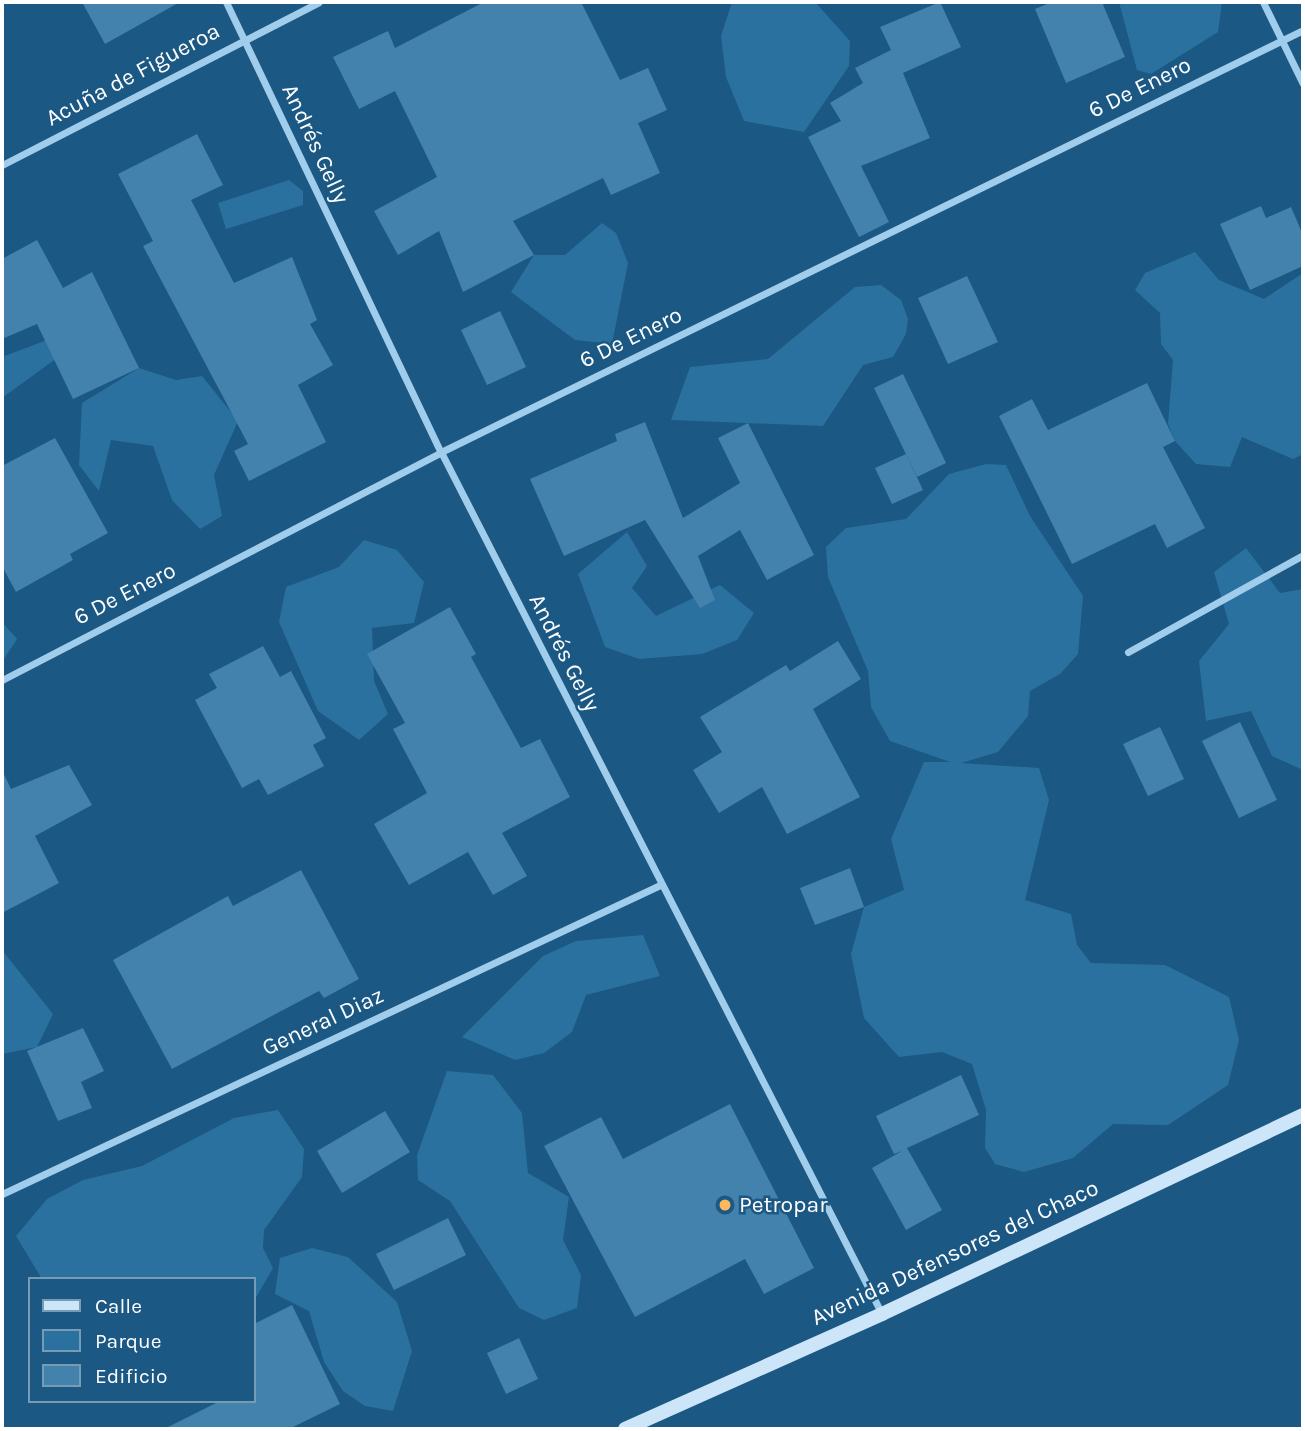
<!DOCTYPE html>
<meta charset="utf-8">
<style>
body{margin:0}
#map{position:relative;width:1305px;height:1431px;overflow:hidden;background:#1b5883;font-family:Karla,sans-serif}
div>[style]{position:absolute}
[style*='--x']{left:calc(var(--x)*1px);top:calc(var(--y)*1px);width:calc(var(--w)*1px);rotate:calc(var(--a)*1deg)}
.green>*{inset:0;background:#2a71a0}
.building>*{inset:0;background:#4382ac}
.minor>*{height:7px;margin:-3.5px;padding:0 3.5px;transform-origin:3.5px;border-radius:3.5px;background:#a0cdeb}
.secondary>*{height:14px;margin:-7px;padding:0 7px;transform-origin:7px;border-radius:7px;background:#cce5f8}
.dots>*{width:19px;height:19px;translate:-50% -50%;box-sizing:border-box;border:4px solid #1b5883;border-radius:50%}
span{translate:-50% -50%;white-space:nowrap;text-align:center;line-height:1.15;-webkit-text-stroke:5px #1b5883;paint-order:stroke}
.street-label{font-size:23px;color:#fff}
.poi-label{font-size:23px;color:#fff}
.left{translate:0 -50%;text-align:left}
.frame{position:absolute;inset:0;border:4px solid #fff;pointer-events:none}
.legend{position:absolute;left:28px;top:1277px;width:228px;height:126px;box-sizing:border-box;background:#1b5883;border:2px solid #769bb5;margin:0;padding:9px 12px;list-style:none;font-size:21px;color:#fff}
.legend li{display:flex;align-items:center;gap:14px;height:35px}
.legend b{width:35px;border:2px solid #769bb5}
</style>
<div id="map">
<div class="green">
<i style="clip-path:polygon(732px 2px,815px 2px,850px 41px,849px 66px,804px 132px,744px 121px,726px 77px,721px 36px)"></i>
<i style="clip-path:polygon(1119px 2px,1222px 2px,1218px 32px,1151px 74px,1137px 70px)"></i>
<i style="clip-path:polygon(289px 180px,303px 191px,303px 205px,226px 229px,218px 203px)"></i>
<i style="clip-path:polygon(602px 223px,616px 233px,628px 263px,612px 344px,575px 340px,511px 292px,534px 255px,565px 255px)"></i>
<i style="clip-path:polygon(1195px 252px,1219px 280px,1264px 299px,1303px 273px,1303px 454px,1293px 459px,1242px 437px,1230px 467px,1196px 464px,1175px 441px,1168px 424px,1173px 360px,1161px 344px,1160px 313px,1135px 290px,1145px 273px)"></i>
<i style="clip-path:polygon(881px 285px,901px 300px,908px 319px,906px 334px,893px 357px,863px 365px,823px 426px,671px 420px,690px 367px,768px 359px,855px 287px)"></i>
<i style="clip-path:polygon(47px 340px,57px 358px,2px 398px,2px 357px)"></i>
<i style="clip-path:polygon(139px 368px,176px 380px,202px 376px,238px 421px,214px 475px,222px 516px,200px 529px,172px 500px,153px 446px,111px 440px,99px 491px,79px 465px,82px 403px)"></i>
<i style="clip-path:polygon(986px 464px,1006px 465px,1030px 516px,1083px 596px,1078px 654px,1060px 674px,1030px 691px,1028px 716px,998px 752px,961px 763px,1039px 768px,1049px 800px,1025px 900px,1071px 914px,1077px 945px,1091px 963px,1165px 965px,1229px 997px,1239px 1040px,1228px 1085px,1168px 1125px,1113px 1124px,1073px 1158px,1024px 1172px,995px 1164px,985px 1148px,986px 1110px,972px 1064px,942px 1052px,899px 1057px,864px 1018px,851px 954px,864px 907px,904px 890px,891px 839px,924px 762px,950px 762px,890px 741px,871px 707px,868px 671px,828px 577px,826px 547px,846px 528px,906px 519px,949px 474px)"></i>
<i style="clip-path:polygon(627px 532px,647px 566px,632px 588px,656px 616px,720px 585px,754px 613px,737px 640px,702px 654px,639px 659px,605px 647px,578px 574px)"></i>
<i style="clip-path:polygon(364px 540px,397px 550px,424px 582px,414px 623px,372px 628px,374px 681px,388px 714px,359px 740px,318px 711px,279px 622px,286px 587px,339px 567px)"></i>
<i style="clip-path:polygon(1246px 548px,1280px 593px,1303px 589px,1303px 770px,1272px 756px,1251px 711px,1206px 721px,1199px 661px,1229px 624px,1214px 572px)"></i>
<i style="clip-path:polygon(2px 622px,17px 639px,2px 662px)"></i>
<i style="clip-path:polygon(643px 935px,660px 976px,586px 995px,572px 1032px,544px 1053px,515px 1060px,462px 1037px,543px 956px,576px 941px)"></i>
<i style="clip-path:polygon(2px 950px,53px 1014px,37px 1047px,2px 1054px)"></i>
<i style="clip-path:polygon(447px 1071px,493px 1075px,522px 1113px,528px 1173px,569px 1197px,563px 1240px,581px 1275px,577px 1308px,544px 1320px,519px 1308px,450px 1201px,418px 1180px,417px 1155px)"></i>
<i style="clip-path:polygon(278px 1110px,304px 1149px,302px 1177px,264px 1230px,263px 1248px,273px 1268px,254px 1301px,254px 1279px,42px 1279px,16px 1236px,47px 1199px,83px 1180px,142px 1166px,234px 1118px)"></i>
<i style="clip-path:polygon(312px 1248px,348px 1257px,397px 1302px,412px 1351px,393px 1411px,365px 1406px,343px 1391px,324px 1362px,309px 1311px,275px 1294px,280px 1258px)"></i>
</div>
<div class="building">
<i style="clip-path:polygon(82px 2px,180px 2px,105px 44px)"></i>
<i style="clip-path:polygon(484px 2px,581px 2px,620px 80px,648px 68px,667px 110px,638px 123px,660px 173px,611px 195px,603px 178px,513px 221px,534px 255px,463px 292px,439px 231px,398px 255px,374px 211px,437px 177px,395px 91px,359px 109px,333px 57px,388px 31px,395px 48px)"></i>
<i style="clip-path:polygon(940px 2px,961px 47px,903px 73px,930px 138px,861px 166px,889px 222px,859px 237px,808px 137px,841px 121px,830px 103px,863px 83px,855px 68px,891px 50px,880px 27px)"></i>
<i style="clip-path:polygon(1052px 2px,1102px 2px,1125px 57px,1066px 83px,1035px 9px)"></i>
<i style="clip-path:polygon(197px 134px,223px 185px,191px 200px,234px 283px,292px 257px,317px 320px,310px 324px,333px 365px,298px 385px,326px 442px,249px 481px,234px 451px,248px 444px,143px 246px,153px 241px,118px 174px)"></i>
<i style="clip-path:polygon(1261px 206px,1266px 218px,1291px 207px,1303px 235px,1303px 266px,1250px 290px,1220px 224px)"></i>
<i style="clip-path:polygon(37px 240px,63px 288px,92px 272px,139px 368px,73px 399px,37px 324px,2px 339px,2px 259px)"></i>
<i style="clip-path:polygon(967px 276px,998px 342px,948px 364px,918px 298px)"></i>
<i style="clip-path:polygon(500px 311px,526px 367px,487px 385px,461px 330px)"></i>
<i style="clip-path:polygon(903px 374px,946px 463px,917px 477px,874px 388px)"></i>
<i style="clip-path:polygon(1147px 383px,1175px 441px,1163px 447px,1205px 528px,1167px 548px,1155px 524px,1072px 564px,999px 416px,1032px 399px,1048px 430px)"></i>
<i style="clip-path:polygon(645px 422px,683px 518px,740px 483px,718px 438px,748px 423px,814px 555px,767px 580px,740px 530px,698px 556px,715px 600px,700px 608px,645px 520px,564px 556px,530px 479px,617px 441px,615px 434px)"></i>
<i style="clip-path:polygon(55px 438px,108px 533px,70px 554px,73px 560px,16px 592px,2px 566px,2px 466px)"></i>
<i style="clip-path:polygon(906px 454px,923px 490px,892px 504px,875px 468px)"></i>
<i style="clip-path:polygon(450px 607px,476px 654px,471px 657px,521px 748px,540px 739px,570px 797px,502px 833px,527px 876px,493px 895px,468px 852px,409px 885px,374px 824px,427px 793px,393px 729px,405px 723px,367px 654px)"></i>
<i style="clip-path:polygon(838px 641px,861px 679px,813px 709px,860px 797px,787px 834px,762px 787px,719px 813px,693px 770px,722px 752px,700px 717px,786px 665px,790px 671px)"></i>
<i style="clip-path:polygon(263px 646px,280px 677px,291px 671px,326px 738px,313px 745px,324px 766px,268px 795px,259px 779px,242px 788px,195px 700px,217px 688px,209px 674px)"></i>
<i style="clip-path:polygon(1240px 722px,1277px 800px,1239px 818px,1202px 741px)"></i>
<i style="clip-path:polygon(1160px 727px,1184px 779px,1148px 796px,1123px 744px)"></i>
<i style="clip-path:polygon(69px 765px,92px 805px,35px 836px,59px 883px,2px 913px,2px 770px,11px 789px)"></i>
<i style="clip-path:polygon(850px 868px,864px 907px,815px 925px,800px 888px)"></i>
<i style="clip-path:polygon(301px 870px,359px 979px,324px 998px,319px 991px,172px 1069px,113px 960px,228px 896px,233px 906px)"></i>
<i style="clip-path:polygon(83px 1028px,104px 1071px,81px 1082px,92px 1108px,58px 1121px,27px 1051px)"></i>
<i style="clip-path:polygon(961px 1075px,979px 1115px,907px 1148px,942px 1210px,906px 1230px,872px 1168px,902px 1151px,894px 1154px,876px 1116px)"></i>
<i style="clip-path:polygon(730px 1104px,814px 1268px,764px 1294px,745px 1259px,635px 1317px,544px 1146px,601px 1117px,623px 1159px)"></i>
<i style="clip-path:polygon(385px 1111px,410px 1152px,342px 1193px,317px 1151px)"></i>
<i style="clip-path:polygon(448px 1218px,466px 1255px,394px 1290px,376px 1254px)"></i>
<i style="clip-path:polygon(292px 1305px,340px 1404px,289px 1429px,164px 1429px,220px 1401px,254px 1401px,254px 1324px)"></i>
<i style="clip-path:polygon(519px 1338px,538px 1379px,506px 1394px,487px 1353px)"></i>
</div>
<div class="minor">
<i style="--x:226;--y:2;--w:499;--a:64.5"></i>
<i style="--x:441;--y:452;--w:968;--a:62.91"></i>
<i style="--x:1263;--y:2;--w:91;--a:64"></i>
<i style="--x:2;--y:165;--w:356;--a:-27.2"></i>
<i style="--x:1128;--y:652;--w:200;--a:-29"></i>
<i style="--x:2;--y:680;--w:495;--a:-27.4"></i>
<i style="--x:441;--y:452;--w:960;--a:-26.08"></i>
<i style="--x:2;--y:1194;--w:727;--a:-25.15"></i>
</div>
<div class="secondary">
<i style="--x:625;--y:1429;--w:282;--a:-24.1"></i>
<i style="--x:882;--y:1314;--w:466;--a:-25.3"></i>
</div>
<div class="dots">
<i style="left:725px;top:1205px;background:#fdb75c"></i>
</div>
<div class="street-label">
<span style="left:133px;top:75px;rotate:-28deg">Acuña de Figueroa</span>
<span style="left:1140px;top:88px;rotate:-26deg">6 De Enero</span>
<span style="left:315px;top:144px;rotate:65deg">Andrés Gelly</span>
<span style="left:631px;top:338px;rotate:-26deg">6 De Enero</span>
<span style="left:125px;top:594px;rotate:-27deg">6 De Enero</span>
<span style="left:564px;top:653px;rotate:63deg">Andrés Gelly</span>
<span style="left:323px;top:1022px;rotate:-25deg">General Diaz</span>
<span style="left:955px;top:1253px;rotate:-25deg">Avenida Defensores del Chaco</span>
</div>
<div class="poi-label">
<span class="left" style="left:739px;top:1205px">Petropar</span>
</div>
<div class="frame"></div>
<ul class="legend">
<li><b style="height:9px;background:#cce5f8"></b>Calle</li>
<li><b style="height:19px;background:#2a71a0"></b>Parque</li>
<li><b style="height:19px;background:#4382ac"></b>Edificio</li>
</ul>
</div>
